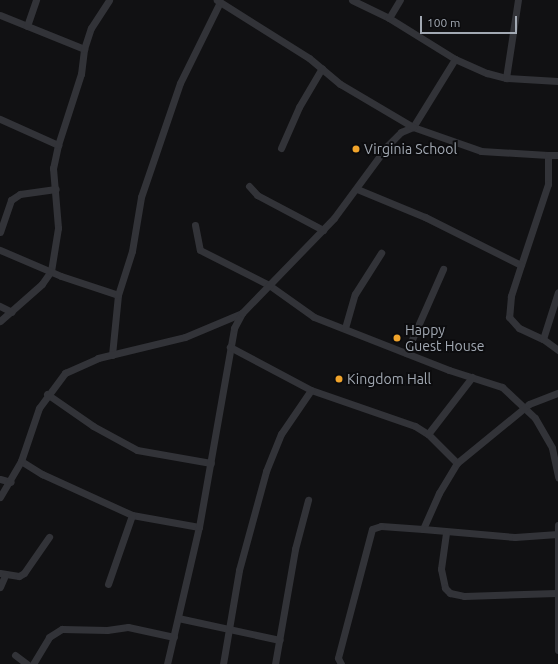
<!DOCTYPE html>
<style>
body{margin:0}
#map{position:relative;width:558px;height:664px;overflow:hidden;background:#111113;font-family:Ubuntu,sans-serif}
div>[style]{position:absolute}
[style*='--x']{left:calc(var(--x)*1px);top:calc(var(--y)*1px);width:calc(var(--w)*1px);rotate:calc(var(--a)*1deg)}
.minor>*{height:7px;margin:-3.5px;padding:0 3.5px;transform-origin:3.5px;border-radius:3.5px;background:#323338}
.dots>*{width:11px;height:11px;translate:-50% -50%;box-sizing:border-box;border:2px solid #0c0c0e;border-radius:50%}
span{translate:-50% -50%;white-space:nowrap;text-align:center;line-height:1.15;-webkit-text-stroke:4px #0c0c0e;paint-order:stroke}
.poi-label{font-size:14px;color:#a2a9b3}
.left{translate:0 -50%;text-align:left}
.scale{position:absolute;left:420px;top:16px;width:97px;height:18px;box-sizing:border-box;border:2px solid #a2a9b3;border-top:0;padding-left:5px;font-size:12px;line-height:14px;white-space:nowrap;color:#a2a9b3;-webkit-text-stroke:3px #0c0c0e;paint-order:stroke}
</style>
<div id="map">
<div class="minor">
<i style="--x:352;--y:0;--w:41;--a:25.9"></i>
<i style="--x:389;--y:18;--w:78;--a:31.8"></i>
<i style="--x:455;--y:59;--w:35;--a:24"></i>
<i style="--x:487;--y:73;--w:20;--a:15"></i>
<i style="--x:506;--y:78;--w:52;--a:3.3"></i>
<i style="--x:0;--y:15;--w:91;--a:22"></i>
<i style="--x:389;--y:18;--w:21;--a:-59"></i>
<i style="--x:27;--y:26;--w:28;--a:-71"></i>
<i style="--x:455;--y:59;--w:80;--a:121.7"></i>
<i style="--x:413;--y:127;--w:72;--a:19.4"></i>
<i style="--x:481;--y:151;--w:67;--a:3.4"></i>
<i style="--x:548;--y:155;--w:29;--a:90"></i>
<i style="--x:548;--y:184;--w:85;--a:108.4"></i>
<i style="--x:506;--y:78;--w:79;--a:-81.3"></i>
<i style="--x:0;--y:119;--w:64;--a:24.1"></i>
<i style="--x:58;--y:145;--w:24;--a:102"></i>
<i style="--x:53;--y:168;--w:60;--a:85.2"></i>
<i style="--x:58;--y:228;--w:44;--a:99.2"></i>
<i style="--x:51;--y:271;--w:16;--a:125"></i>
<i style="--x:42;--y:284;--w:56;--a:138.6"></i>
<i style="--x:58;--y:145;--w:75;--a:-72.1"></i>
<i style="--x:81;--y:74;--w:25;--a:-83"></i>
<i style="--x:84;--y:49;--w:22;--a:-72"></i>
<i style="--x:91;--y:28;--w:33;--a:-57"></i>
<i style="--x:281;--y:148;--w:45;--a:-66.3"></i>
<i style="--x:299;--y:107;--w:45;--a:-59.5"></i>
<i style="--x:548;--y:155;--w:10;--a:0"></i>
<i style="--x:249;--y:186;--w:12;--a:48"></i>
<i style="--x:257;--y:195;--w:75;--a:27.9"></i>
<i style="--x:357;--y:189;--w:74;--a:22.4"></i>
<i style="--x:425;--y:217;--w:107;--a:26.6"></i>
<i style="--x:521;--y:265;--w:33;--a:108"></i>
<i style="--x:511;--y:296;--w:21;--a:95"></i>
<i style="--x:509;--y:317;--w:15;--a:48"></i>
<i style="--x:519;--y:328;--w:26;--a:25"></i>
<i style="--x:543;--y:339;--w:19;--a:36"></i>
<i style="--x:195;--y:225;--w:25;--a:79"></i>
<i style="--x:200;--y:250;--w:77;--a:26.9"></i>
<i style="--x:269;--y:285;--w:55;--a:35.4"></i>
<i style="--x:314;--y:317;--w:145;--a:21.4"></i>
<i style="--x:449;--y:370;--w:56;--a:17.8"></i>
<i style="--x:502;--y:387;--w:45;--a:43.2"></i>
<i style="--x:535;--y:418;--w:34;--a:60"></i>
<i style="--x:552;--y:448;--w:30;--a:78"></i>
<i style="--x:0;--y:232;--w:34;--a:-71"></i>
<i style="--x:11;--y:200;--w:11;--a:-34"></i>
<i style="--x:20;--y:194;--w:36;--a:-8"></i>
<i style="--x:0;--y:250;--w:66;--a:23.1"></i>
<i style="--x:61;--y:276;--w:60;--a:18.4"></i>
<i style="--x:0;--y:306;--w:13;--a:27"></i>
<i style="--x:345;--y:328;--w:35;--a:-74"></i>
<i style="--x:355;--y:294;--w:49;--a:-57.6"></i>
<i style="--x:543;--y:339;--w:49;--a:-72.3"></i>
<i style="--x:406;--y:353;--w:92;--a:-66.2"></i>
<i style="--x:112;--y:355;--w:60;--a:-84.3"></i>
<i style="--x:118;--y:295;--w:46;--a:-72.3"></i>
<i style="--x:132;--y:251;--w:55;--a:-80.5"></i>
<i style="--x:141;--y:197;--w:120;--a:-71.1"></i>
<i style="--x:180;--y:83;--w:90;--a:-63.7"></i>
<i style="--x:311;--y:390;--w:110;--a:19.1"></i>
<i style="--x:415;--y:426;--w:15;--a:32"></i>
<i style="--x:428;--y:434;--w:41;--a:45"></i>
<i style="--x:457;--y:463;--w:35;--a:121"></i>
<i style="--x:439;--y:493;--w:39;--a:114"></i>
<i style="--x:423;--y:529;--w:42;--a:-175.9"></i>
<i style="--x:381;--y:526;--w:9;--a:162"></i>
<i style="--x:372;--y:529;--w:133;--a:104.8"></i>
<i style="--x:338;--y:658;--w:7;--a:63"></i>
<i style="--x:47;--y:394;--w:56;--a:34.8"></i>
<i style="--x:93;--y:426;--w:50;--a:28.6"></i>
<i style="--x:137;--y:450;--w:75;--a:10"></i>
<i style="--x:428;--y:434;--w:72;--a:-52.3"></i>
<i style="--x:21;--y:461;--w:25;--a:32"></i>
<i style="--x:42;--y:474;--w:99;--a:24.5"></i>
<i style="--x:132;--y:515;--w:68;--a:10.2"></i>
<i style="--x:457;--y:463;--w:93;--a:-39.3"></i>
<i style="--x:529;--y:404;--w:31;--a:-21"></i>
<i style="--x:0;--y:479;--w:11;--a:15"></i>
<i style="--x:0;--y:497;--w:42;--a:-59.7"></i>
<i style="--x:21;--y:461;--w:56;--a:-71.2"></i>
<i style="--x:39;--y:408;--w:44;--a:-53.4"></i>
<i style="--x:65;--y:373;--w:36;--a:-24"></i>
<i style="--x:98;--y:358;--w:89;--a:-13.6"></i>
<i style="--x:185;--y:337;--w:62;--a:-22.8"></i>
<i style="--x:423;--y:529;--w:92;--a:5"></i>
<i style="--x:515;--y:537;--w:43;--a:-4"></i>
<i style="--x:558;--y:534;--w:9;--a:-90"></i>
<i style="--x:446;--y:533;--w:36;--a:98"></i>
<i style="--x:441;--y:569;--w:19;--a:78"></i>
<i style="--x:445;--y:588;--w:7;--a:45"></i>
<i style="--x:450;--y:593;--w:14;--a:12"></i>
<i style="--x:464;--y:596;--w:92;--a:-1.9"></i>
<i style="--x:558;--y:534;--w:116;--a:90"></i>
<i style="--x:0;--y:573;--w:19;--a:9"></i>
<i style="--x:19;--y:576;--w:6;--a:-31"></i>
<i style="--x:24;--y:573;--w:44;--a:-55.2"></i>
<i style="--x:108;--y:584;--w:73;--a:-70.8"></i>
<i style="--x:0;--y:587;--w:13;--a:-67"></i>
<i style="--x:178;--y:618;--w:104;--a:12.2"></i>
<i style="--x:15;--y:655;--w:15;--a:37"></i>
<i style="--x:33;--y:664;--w:31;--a:-59"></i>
<i style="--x:49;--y:637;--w:15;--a:-32"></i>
<i style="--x:62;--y:629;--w:45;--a:1.3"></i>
<i style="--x:107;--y:630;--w:21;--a:-8"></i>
<i style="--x:128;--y:627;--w:47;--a:12.3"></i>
<i style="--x:167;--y:664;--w:141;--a:-76.9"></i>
<i style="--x:199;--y:527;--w:202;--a:-80"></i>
<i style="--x:234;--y:328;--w:17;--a:-62"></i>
<i style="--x:242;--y:313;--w:132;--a:-45.9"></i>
<i style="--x:334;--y:218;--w:89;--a:-53.6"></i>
<i style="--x:387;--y:146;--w:20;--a:-45"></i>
<i style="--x:401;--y:132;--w:13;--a:-23"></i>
<i style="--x:413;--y:127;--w:85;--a:-149.5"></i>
<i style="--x:340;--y:84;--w:40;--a:-140"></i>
<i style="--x:309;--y:58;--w:109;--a:-147.8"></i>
<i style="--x:223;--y:664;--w:95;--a:-80.3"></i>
<i style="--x:239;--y:570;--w:103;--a:-74.7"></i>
<i style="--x:266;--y:471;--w:40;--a:-68"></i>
<i style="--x:281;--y:434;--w:53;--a:-55.7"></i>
<i style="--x:311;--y:390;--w:92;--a:-152"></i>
<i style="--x:275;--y:664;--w:117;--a:-80.1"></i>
<i style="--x:295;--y:549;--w:51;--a:-75.1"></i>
</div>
<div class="dots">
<i style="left:356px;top:149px;background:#f1a42b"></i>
<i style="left:397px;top:338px;background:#f1a42b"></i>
<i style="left:339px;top:379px;background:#f1a42b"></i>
</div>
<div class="poi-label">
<span class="left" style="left:364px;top:149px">Virginia School</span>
<span class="left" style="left:405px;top:338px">Happy<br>Guest House</span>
<span class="left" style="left:347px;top:379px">Kingdom Hall</span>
</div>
<div class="scale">100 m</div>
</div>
